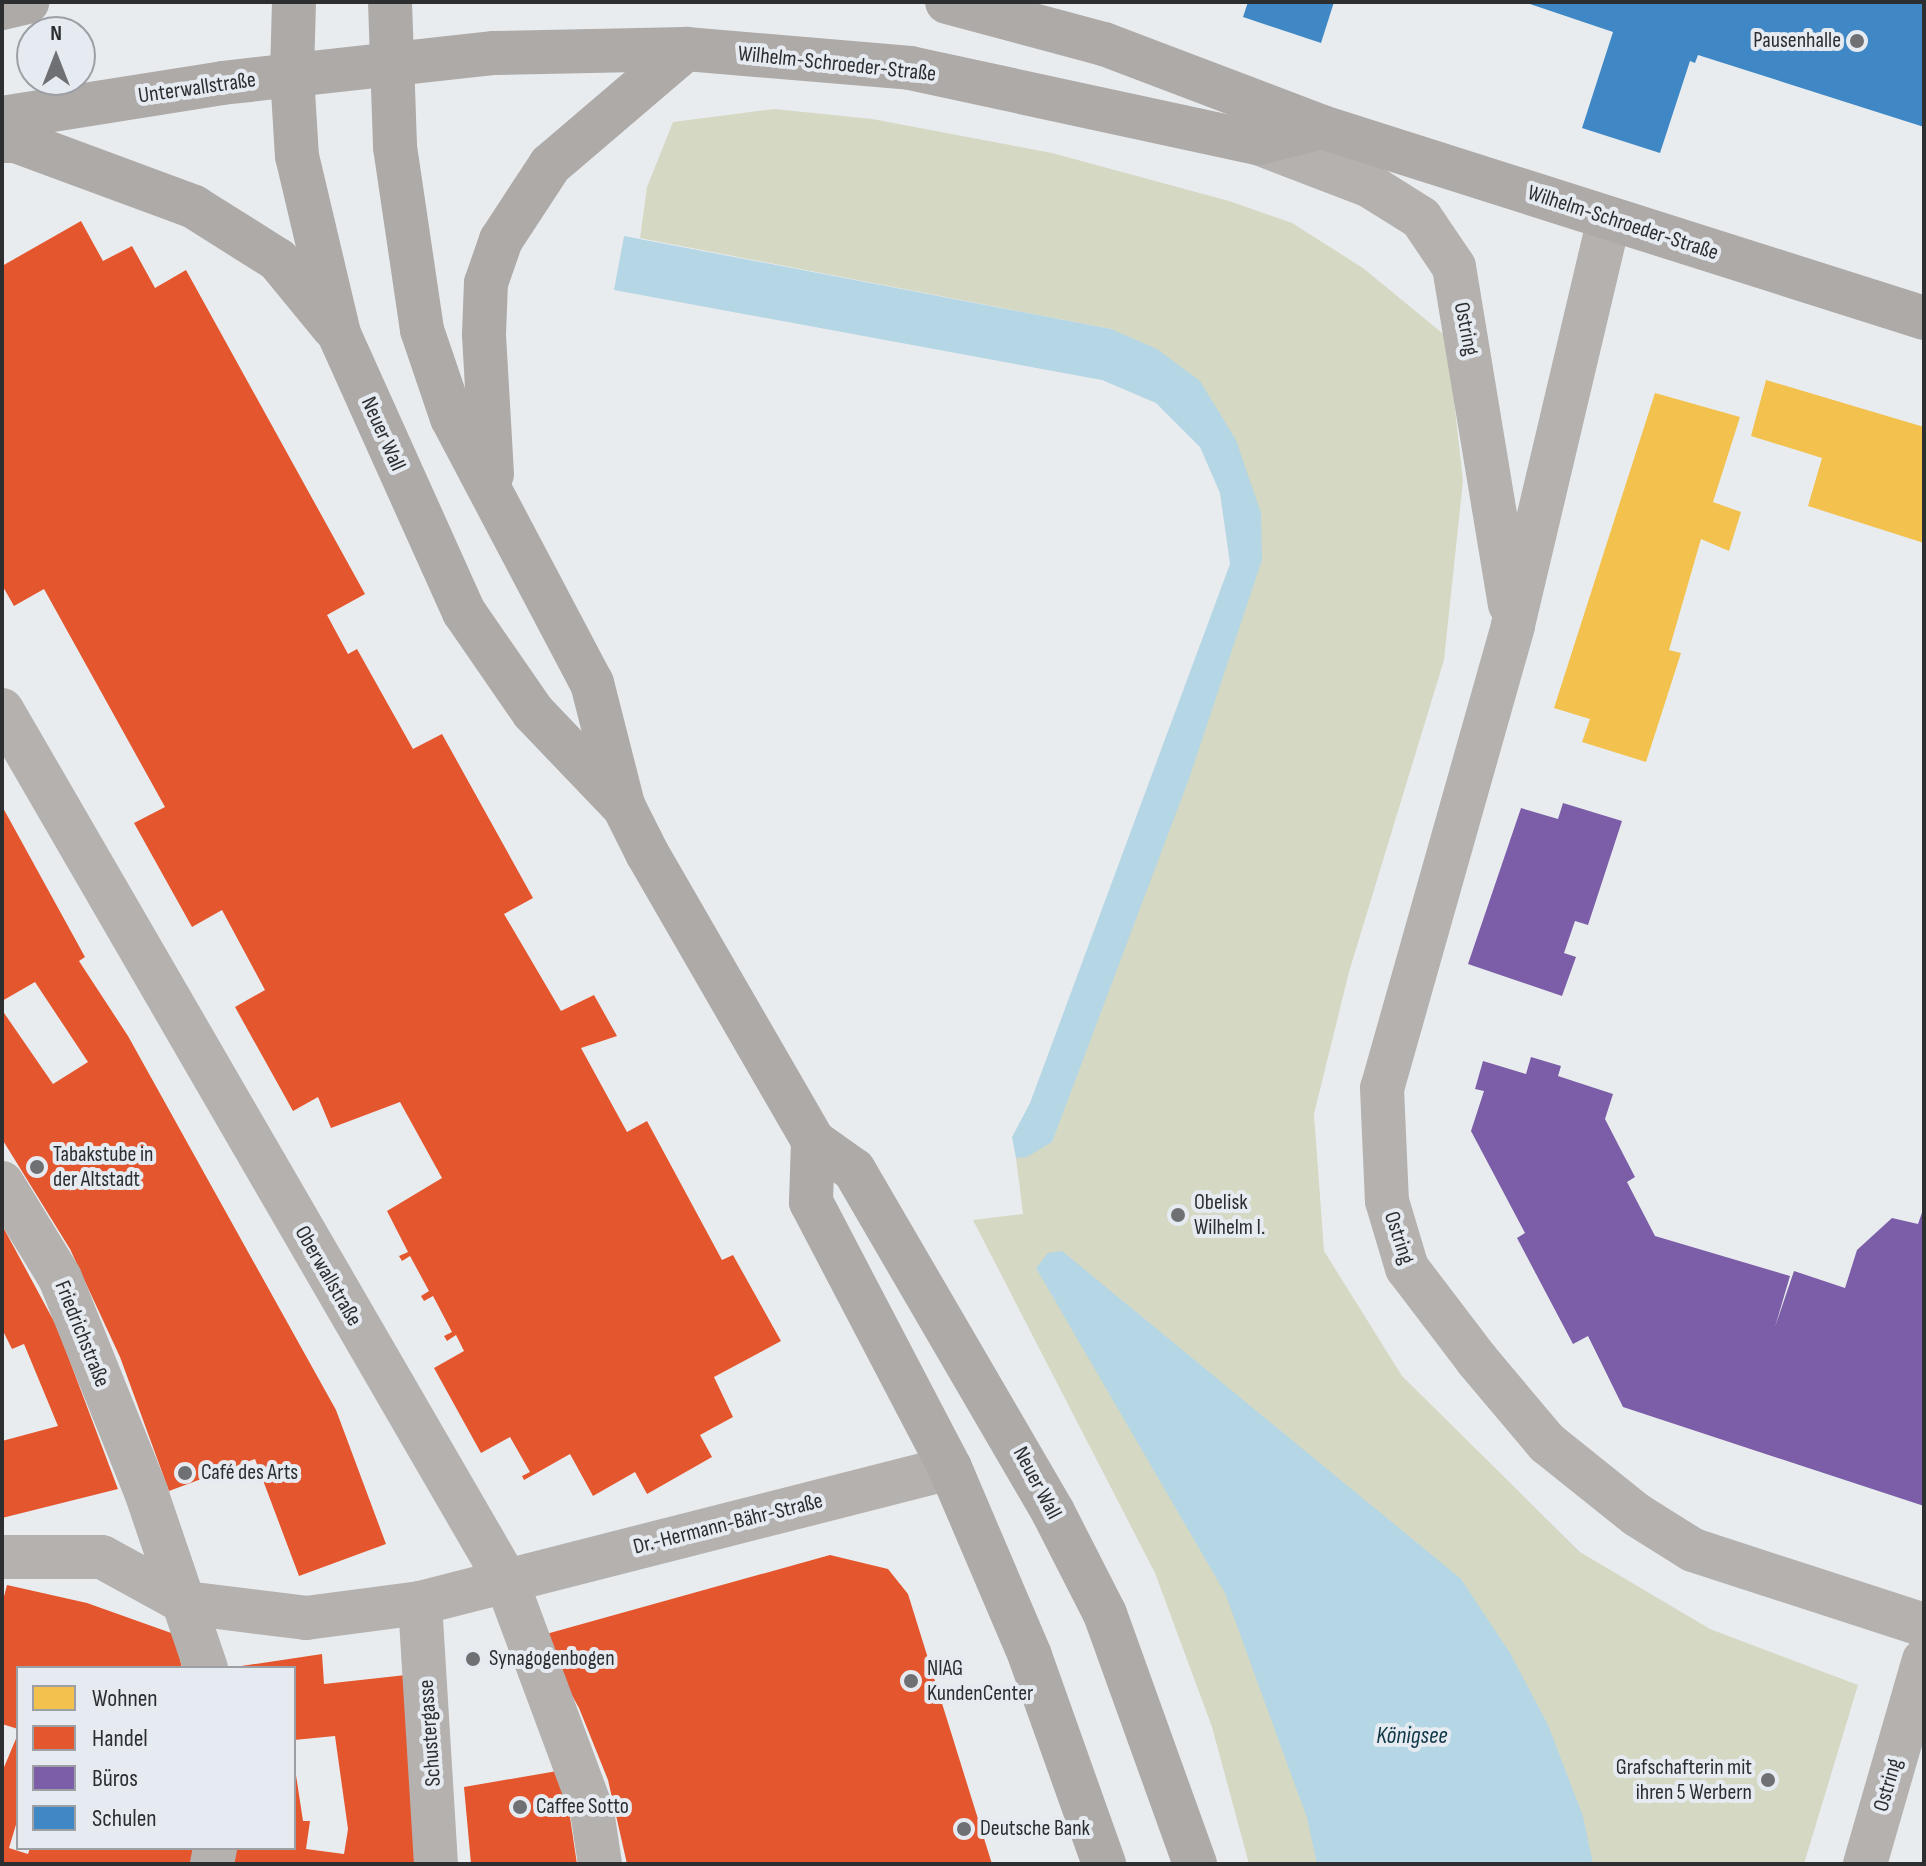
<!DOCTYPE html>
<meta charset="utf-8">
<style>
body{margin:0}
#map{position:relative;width:1926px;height:1866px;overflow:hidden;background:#e9ecef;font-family:"Sofia Sans Condensed",sans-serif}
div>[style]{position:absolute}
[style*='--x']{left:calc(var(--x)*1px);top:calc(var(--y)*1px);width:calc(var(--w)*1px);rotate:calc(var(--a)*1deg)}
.green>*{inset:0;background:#d5d8c3}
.water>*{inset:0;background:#b5d6e5}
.homes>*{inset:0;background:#f2c14e}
.shops>*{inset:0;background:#e4572e}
.offices>*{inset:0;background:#7b5ea7}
.schools>*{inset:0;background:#3f88c5}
.minor>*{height:44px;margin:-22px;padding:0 22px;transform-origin:22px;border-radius:22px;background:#b4b1af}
.major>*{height:44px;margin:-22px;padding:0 22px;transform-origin:22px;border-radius:22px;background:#aeaaa8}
.dots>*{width:22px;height:22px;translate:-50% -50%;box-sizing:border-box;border:4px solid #e6ebf2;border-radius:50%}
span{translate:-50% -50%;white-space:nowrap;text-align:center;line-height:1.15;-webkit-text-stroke:8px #e6ebf2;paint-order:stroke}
.poi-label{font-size:22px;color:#2c2e30}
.right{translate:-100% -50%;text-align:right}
.left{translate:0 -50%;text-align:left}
.street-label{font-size:22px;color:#2c2e30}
.water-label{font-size:24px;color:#0e3746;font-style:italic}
.frame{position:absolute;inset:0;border:4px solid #2c2e30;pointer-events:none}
.legend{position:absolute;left:16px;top:1666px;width:280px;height:184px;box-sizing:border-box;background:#e6ebf2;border:2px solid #9c9fa4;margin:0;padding:10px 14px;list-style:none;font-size:24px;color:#2c2e30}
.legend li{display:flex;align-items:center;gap:16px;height:40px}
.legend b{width:40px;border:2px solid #9c9fa4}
.north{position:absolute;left:16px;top:16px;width:80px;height:80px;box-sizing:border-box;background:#e6ebf2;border:2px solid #9c9fa4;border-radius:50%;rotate:0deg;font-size:22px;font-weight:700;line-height:32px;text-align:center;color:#2c2e30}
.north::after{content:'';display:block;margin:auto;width:28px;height:36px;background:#6e7073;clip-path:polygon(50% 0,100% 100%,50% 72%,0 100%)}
</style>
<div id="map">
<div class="green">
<i style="clip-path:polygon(774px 109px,872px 119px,1052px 153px,1229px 201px,1292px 223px,1363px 268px,1447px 337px,1463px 481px,1444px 660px,1349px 972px,1314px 1114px,1324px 1251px,1402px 1376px,1580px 1552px,1710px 1629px,1858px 1685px,1804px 1864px,1249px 1864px,1212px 1727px,1155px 1573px,973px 1220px,1023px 1214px,1016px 1158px,1052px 1142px,1261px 513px,1111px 329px,640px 238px,647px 187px,673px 122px)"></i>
</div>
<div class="water">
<i style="clip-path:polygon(624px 236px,1111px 329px,1157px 349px,1200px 381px,1236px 440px,1261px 513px,1262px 560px,1190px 776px,1052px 1142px,1027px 1157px,1016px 1158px,1012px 1137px,1030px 1103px,1230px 564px,1220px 493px,1200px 447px,1156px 403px,1102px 380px,614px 290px)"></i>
<i style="clip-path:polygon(1062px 1251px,1461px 1579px,1510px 1653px,1548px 1725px,1583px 1816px,1593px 1864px,1317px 1864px,1307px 1818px,1225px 1593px,1036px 1268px,1048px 1253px)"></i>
</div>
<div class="homes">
<i style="clip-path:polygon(1766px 380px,1924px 427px,1924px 543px,1808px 506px,1822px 458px,1751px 436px)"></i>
<i style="clip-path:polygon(1655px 393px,1740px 417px,1713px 502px,1741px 512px,1729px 551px,1701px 539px,1669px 650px,1681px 653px,1646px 762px,1582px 742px,1590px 719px,1554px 708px)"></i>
</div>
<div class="shops">
<i style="clip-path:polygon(81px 221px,103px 261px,132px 246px,155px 288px,186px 270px,365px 594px,327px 615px,348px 654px,357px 649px,413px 749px,442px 734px,533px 898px,504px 914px,561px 1011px,594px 995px,617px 1036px,581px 1048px,627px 1132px,647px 1121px,722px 1260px,733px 1255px,781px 1341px,714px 1377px,733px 1417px,700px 1435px,712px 1457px,647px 1494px,635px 1472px,593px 1496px,570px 1454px,524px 1480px,522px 1476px,530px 1472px,510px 1437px,481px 1453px,434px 1368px,464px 1351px,456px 1335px,447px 1341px,444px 1336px,452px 1332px,433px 1296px,424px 1301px,421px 1296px,429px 1291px,410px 1256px,402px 1261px,399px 1256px,408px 1252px,387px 1211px,442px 1178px,400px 1102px,331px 1128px,318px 1097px,293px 1111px,235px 1007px,265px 990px,222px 910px,192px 927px,134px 823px,165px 807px,44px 589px,14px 606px,2px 585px,2px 266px)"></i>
<i style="clip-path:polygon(2px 806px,85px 957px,79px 961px,128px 1036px,336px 1410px,386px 1544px,299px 1576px,255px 1459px,169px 1491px,120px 1357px,70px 1249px,2px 1139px,2px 1010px,53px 1084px,88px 1062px,35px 982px,2px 1001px)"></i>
<i style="clip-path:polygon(2px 1225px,57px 1327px,118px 1489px,2px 1518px,2px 1441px,58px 1426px,24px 1344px,12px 1349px,2px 1329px)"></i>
<i style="clip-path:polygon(830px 1555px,888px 1569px,908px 1594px,992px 1864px,627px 1864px,608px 1780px,579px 1708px,539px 1636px)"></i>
<i style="clip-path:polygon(7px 1585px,87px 1603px,174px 1634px,182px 1668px,18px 1668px,18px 1729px,2px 1724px,2px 1604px)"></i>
<i style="clip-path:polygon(322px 1654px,324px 1684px,406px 1675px,421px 1864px,232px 1864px,234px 1848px,294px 1848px,294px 1762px,303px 1821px,310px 1821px,306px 1849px,344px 1854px,348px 1829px,335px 1736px,294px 1740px,294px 1668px,228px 1668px)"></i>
<i style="clip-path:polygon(18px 1734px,18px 1818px,9px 1848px,28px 1854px,30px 1848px,197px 1848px,193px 1864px,2px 1864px,2px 1772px)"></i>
<i style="clip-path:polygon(563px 1770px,577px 1864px,471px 1864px,464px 1787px)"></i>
</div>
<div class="offices">
<i style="clip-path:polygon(1563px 803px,1622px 821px,1588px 925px,1575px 921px,1564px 953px,1576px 957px,1562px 996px,1468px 964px,1521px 808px,1558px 819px)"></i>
<i style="clip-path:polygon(1531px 1057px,1561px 1066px,1558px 1076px,1613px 1094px,1605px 1119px,1635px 1177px,1627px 1182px,1655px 1236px,1790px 1276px,1775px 1327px,1794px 1271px,1845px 1288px,1857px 1250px,1892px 1218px,1918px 1224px,1924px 1207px,1924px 1506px,1623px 1407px,1588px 1336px,1573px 1344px,1517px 1238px,1525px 1233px,1471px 1131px,1484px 1091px,1475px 1089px,1483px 1061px,1526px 1074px)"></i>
</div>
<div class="schools">
<i style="clip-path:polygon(1248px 2px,1334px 2px,1321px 43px,1243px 17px)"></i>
<i style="clip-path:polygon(1524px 2px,1924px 2px,1924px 127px,1698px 55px,1695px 63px,1690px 61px,1660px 153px,1582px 128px,1613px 32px)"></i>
</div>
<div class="minor">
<i style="--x:1258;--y:143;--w:120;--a:21"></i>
<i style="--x:1370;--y:186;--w:60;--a:32.1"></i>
<i style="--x:1421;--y:218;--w:59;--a:56"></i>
<i style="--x:1454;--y:267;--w:342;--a:80.6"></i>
<i style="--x:1609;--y:219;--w:418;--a:103.3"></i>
<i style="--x:1513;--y:626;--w:480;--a:105.8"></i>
<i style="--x:1382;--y:1088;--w:113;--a:87.5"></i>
<i style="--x:1387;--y:1201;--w:70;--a:73.4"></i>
<i style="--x:1407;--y:1268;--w:116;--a:52.7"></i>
<i style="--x:1477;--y:1360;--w:109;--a:49.9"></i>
<i style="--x:1547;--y:1443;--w:115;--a:38.7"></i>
<i style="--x:1637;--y:1515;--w:66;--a:32"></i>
<i style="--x:1693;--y:1550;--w:243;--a:18"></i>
<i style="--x:2;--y:710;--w:1005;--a:59.92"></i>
<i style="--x:506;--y:1580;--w:246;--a:69.6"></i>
<i style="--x:592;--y:1811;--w:54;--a:81.4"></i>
<i style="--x:2;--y:1183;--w:111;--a:58.6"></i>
<i style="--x:60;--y:1278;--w:231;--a:68.1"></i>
<i style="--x:146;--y:1492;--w:186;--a:71.2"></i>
<i style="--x:2;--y:1557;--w:100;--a:0"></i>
<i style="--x:102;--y:1557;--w:96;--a:28.7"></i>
<i style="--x:186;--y:1603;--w:121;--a:7.1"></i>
<i style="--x:306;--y:1618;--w:115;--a:-7.5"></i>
<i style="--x:420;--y:1603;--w:547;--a:-14.29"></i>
<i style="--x:420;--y:1603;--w:261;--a:86.5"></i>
<i style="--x:212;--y:1864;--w:16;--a:-79"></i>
<i style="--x:1865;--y:1864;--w:212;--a:-73.9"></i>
</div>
<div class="major">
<i style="--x:294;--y:2;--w:73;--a:91.6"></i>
<i style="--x:292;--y:75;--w:81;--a:86.5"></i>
<i style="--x:297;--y:156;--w:183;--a:76.7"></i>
<i style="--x:339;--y:334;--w:305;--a:65.8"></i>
<i style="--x:464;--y:612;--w:121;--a:55.4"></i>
<i style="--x:533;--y:712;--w:126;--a:46.3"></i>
<i style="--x:390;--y:2;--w:145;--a:88"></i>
<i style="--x:395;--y:147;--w:185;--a:81.6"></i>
<i style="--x:422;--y:330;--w:93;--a:71.2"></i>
<i style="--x:452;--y:418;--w:300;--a:62.2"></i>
<i style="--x:592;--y:683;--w:126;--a:75.7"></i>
<i style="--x:623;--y:805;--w:54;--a:63.4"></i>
<i style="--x:647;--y:853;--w:332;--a:60"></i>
<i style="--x:813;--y:1141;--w:50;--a:35.3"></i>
<i style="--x:854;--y:1170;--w:396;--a:59.8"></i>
<i style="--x:1053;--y:1512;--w:114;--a:63"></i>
<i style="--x:1105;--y:1614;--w:266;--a:70.2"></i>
<i style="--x:947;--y:2;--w:163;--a:15"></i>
<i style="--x:1104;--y:44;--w:233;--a:20.8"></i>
<i style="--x:1322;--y:127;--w:632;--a:17.6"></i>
<i style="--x:2;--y:8;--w:26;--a:-13"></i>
<i style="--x:2;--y:118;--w:223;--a:-9"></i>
<i style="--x:222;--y:83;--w:274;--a:-6.3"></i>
<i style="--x:494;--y:53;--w:192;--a:-1.2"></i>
<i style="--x:686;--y:49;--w:225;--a:4.8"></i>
<i style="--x:910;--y:68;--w:356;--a:12.2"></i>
<i style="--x:1258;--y:143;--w:66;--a:-14"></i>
<i style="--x:2;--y:141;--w:14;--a:0"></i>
<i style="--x:16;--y:141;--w:190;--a:20.3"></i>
<i style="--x:194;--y:207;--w:99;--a:32.2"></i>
<i style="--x:278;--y:260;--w:87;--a:50.6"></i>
<i style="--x:492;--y:474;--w:140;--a:-93.3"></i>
<i style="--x:484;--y:334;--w:51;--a:-87.8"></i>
<i style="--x:486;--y:283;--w:46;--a:-70.8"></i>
<i style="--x:501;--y:240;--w:90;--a:-56.8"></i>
<i style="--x:550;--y:165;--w:179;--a:-40.5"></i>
<i style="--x:813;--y:1141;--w:61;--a:91.9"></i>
<i style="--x:811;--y:1202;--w:300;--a:62.4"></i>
<i style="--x:950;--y:1468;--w:204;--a:66.9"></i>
<i style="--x:1030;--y:1656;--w:221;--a:70.4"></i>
</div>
<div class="dots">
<i style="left:1857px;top:41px;background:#6e7073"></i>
<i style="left:37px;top:1167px;background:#6e7073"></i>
<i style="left:1178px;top:1215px;background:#6e7073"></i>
<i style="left:185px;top:1473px;background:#6e7073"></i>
<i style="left:473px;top:1659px;background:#6e7073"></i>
<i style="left:911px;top:1681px;background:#6e7073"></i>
<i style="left:1768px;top:1780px;background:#6e7073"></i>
<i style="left:520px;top:1807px;background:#6e7073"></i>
<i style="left:964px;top:1829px;background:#6e7073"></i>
</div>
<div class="poi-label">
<span class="right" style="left:1841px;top:41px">Pausenhalle</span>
<span class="left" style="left:53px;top:1167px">Tabakstube in<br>der Altstadt</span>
<span class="left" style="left:1194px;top:1215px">Obelisk<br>Wilhelm I.</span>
<span class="left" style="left:201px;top:1473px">Café des Arts</span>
<span class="left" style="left:489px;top:1659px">Synagogenbogen</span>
<span class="left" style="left:927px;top:1681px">NIAG<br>KundenCenter</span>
<span class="right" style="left:1752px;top:1780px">Grafschafterin mit<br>ihren 5 Werbern</span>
<span class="left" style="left:536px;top:1807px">Caffee Sotto</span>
<span class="left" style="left:980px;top:1829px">Deutsche Bank</span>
</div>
<div class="street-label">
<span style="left:837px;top:64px;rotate:6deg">Wilhelm-Schroeder-Straße</span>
<span style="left:197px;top:88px;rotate:-8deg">Unterwallstraße</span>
<span style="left:1623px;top:223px;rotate:18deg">Wilhelm-Schroeder-Straße</span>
<span style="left:1466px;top:329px;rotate:79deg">Ostring</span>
<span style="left:383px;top:434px;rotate:66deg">Neuer Wall</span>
<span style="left:1399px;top:1238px;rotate:72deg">Ostring</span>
<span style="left:328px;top:1276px;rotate:60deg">Oberwallstraße</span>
<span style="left:82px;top:1334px;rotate:68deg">Friedrichstraße</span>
<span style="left:1037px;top:1483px;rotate:62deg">Neuer Wall</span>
<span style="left:728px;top:1524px;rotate:-14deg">Dr.-Hermann-Bähr-Straße</span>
<span style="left:430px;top:1733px;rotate:-94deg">Schustergasse</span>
<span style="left:1888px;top:1785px;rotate:-74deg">Ostring</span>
</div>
<div class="water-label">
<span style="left:1412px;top:1736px">Königsee</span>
</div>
<div class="frame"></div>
<ul class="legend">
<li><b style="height:22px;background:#f2c14e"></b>Wohnen</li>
<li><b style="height:22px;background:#e4572e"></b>Handel</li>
<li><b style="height:22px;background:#7b5ea7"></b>Büros</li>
<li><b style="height:22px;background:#3f88c5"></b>Schulen</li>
</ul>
<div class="north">N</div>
</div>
